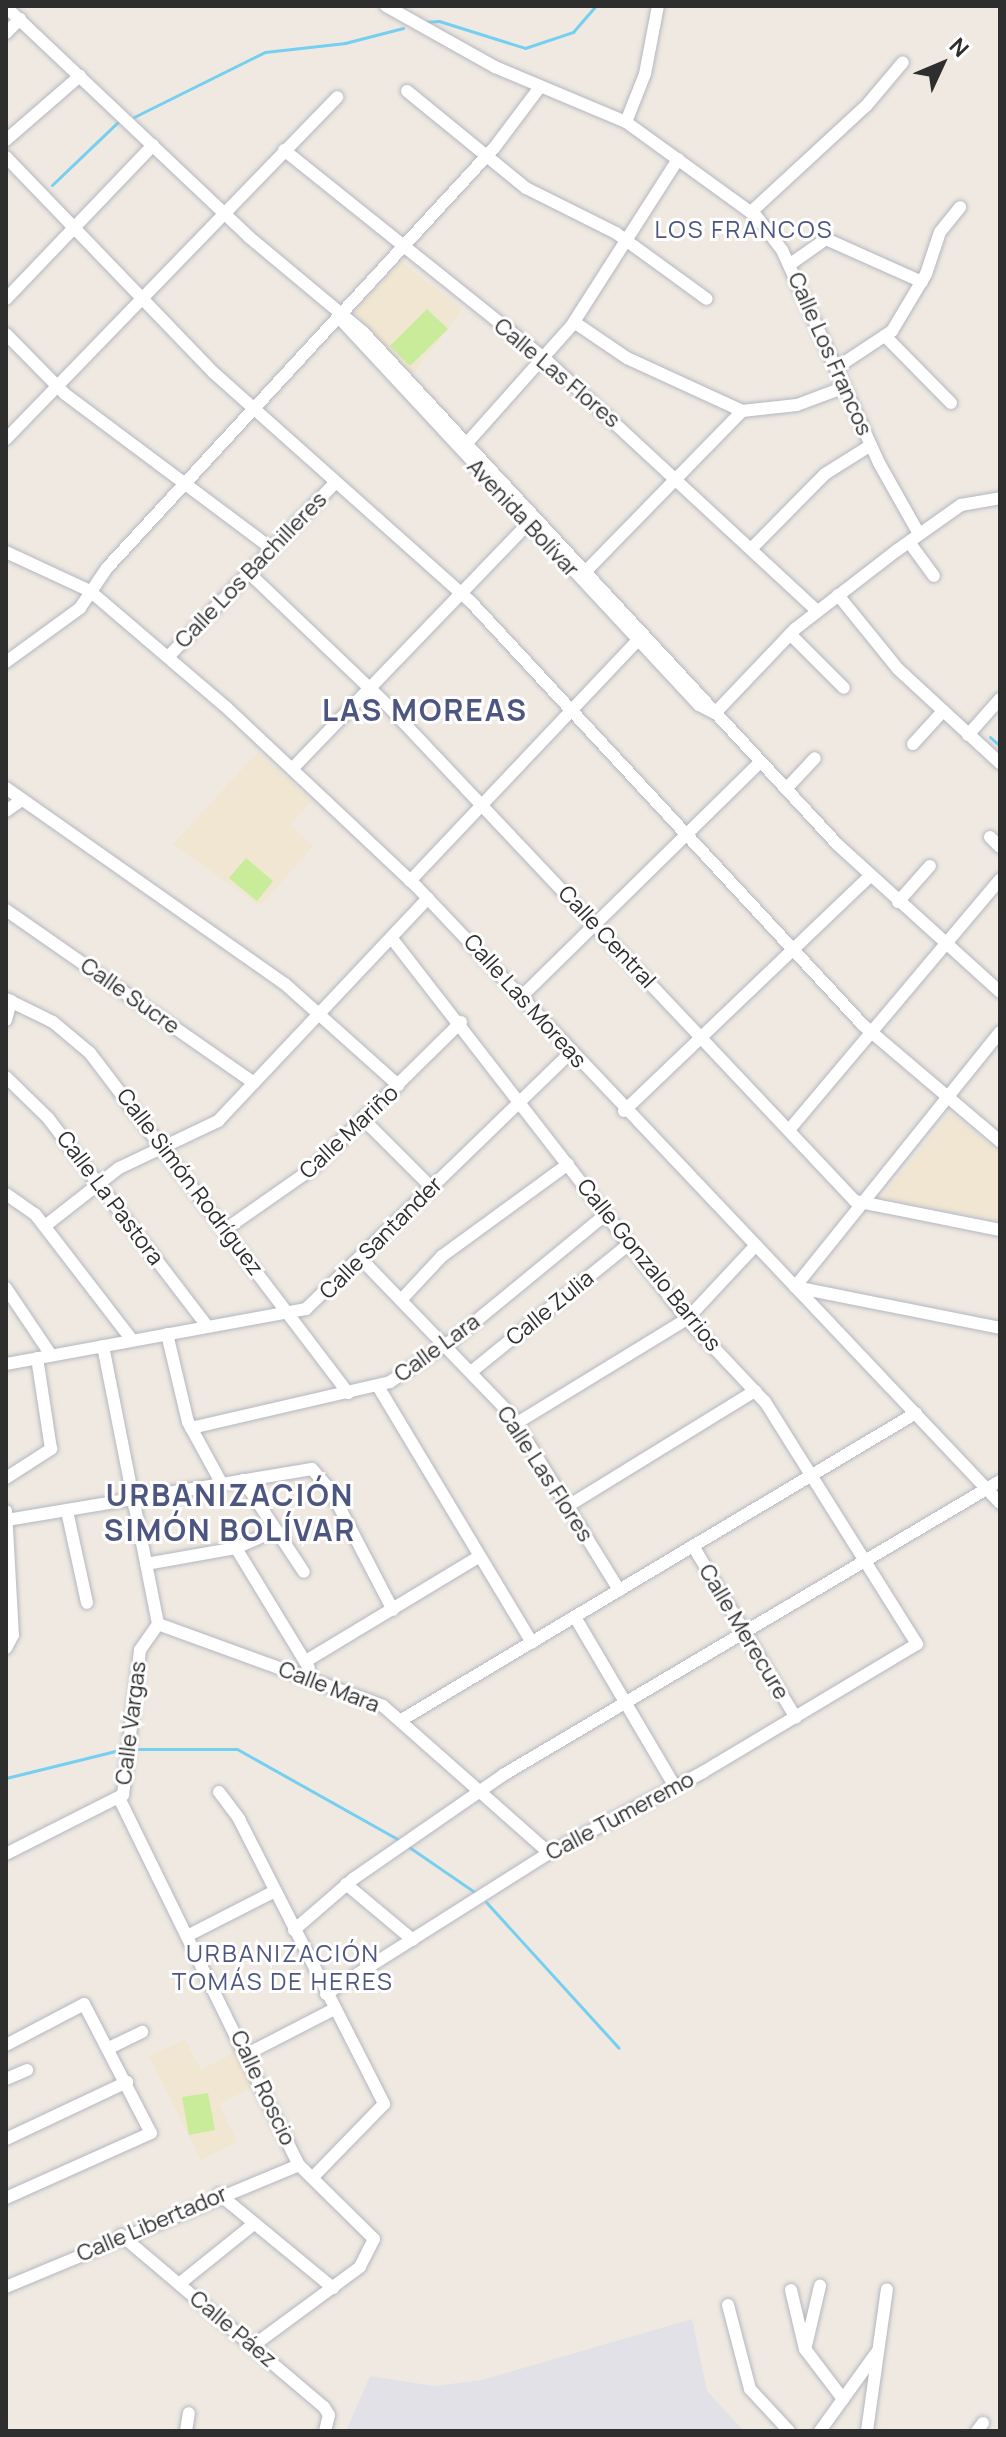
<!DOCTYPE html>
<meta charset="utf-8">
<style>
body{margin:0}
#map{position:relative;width:1006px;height:2437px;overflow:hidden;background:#efe9e1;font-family:Manrope,sans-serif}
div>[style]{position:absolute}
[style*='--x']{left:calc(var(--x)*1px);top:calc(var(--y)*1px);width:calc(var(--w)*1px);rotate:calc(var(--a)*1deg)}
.industrial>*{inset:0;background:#e3e1e8}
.education>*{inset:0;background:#f0e6d1}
.pitch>*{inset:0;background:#c9ec9a}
.stream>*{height:3px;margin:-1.5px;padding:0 1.5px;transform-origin:1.5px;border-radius:1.5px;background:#75cff0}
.roads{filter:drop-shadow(0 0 2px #b4b7c1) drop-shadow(0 0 2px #b4b7c1)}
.minor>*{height:12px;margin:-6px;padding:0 6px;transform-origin:6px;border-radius:6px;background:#fff}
span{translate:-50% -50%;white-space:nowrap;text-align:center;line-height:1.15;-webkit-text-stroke:6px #fff;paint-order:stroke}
.street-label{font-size:22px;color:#2e2e2e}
.neighbourhood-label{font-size:24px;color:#4d5680;letter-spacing:2px}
.district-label{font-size:30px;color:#4d5680;font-weight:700;letter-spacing:2px}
.frame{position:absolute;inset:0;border:8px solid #2e2e2e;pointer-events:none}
.north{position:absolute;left:902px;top:24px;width:80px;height:80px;-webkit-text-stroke:6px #fff;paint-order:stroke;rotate:46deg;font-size:22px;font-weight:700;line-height:32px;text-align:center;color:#2e2e2e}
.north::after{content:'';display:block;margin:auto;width:28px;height:36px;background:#2e2e2e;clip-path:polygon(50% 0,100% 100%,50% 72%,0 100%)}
</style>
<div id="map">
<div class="industrial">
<i style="clip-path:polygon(692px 2319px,707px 2391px,744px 2431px,346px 2431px,370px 2376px,434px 2386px,482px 2380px)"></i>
</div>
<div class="education">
<i style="clip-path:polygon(402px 262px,463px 309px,412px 375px,354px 312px)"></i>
<i style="clip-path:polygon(258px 752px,311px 801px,290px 825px,313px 846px,260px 906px,173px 844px)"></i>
<i style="clip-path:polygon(950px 1113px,1000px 1153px,1000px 1221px,882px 1197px)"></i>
<i style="clip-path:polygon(185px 2040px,201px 2070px,239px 2050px,255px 2086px,219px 2104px,237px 2142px,201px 2160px,149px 2056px)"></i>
</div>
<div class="pitch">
<i style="clip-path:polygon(427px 309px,448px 329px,410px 366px,390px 346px)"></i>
<i style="clip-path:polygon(246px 858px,273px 881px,257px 901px,229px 878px)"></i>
<i style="clip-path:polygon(208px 2093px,215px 2130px,189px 2135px,182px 2097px)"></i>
</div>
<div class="stream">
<i style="--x:425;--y:22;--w:14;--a:-4"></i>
<i style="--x:439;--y:21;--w:90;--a:17.4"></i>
<i style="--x:525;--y:48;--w:51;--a:-18.4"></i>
<i style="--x:573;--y:32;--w:35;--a:-49"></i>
<i style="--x:134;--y:117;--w:146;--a:-26.4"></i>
<i style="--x:265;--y:52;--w:81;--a:-6.4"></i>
<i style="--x:345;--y:43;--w:60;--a:-14.5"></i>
<i style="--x:52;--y:185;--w:91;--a:-43.7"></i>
<i style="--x:990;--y:737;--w:13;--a:42"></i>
<i style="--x:135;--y:1749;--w:102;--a:0"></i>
<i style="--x:237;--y:1749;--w:186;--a:29.3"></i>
<i style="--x:6;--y:1778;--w:121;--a:-13.9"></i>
<i style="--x:409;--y:1847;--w:81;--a:34.5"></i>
<i style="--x:486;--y:1902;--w:197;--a:47.7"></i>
</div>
<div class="roads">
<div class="minor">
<i style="--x:386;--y:6;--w:125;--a:29.2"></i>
<i style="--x:495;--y:67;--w:142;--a:22.8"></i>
<i style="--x:626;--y:122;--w:160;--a:35.9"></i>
<i style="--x:756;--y:216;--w:43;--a:52.6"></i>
<i style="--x:782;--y:250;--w:234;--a:65.5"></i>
<i style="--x:879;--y:463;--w:81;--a:60.6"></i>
<i style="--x:6;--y:7;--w:335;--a:43.4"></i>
<i style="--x:249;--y:237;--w:148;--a:39.8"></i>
<i style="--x:363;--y:332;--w:699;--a:47.2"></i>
<i style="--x:838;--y:845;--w:219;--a:42.2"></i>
<i style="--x:6;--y:33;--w:20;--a:-45"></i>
<i style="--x:407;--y:91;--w:154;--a:39.2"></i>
<i style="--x:526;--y:188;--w:101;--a:26.6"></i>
<i style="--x:616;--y:233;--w:112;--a:36"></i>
<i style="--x:626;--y:122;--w:52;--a:-68.4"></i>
<i style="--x:645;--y:74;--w:69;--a:-79.2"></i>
<i style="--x:6;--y:140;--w:98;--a:-40.9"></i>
<i style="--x:284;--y:150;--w:333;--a:38.7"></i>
<i style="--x:544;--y:358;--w:372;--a:42.8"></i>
<i style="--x:6;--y:157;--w:300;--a:46.1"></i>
<i style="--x:214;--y:373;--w:343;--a:41.7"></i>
<i style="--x:470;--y:601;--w:578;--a:47.17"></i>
<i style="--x:863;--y:1025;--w:180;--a:40.3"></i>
<i style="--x:751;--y:212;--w:156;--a:-42.7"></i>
<i style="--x:866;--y:106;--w:57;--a:-49.9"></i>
<i style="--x:789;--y:265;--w:45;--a:-35.1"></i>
<i style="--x:826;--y:239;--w:105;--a:24.1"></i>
<i style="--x:6;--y:299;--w:213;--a:-46.3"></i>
<i style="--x:343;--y:322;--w:523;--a:47.09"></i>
<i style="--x:699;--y:705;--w:18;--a:27"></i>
<i style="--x:574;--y:322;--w:64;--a:34.2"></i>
<i style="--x:627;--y:358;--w:127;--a:24.7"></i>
<i style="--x:742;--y:411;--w:55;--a:-6.2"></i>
<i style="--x:797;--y:405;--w:51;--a:-20.6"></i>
<i style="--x:6;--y:334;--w:84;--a:45.5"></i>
<i style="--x:65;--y:394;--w:259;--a:36.8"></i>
<i style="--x:885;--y:336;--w:94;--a:45.4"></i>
<i style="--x:836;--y:368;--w:67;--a:-33.5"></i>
<i style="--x:892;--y:331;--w:66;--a:-59.2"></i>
<i style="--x:926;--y:274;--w:44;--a:-71.6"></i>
<i style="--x:940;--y:232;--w:32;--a:-51"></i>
<i style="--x:6;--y:439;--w:476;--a:-45.9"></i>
<i style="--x:467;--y:443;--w:158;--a:-48.3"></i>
<i style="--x:572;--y:325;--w:197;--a:-57.4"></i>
<i style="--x:909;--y:542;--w:42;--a:53.7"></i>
<i style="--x:751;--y:549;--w:105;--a:-45.4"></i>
<i style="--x:825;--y:474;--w:54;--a:-32.2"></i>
<i style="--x:6;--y:552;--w:93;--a:24.9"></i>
<i style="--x:90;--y:591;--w:179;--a:40.5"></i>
<i style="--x:226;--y:707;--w:262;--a:43.3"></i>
<i style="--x:417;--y:887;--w:848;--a:46.58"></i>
<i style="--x:587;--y:570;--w:222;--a:-45.7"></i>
<i style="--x:249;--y:573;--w:191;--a:43.7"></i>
<i style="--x:387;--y:705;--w:682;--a:46.66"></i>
<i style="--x:855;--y:1201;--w:148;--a:11.3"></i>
<i style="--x:838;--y:595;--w:95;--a:51"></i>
<i style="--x:898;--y:669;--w:139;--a:42.7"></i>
<i style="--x:790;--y:634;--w:76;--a:45"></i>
<i style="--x:168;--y:657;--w:241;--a:-46.2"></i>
<i style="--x:6;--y:662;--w:92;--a:-36.1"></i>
<i style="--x:80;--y:608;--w:48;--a:-56"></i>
<i style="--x:107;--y:568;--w:571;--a:-47.34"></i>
<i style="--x:494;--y:148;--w:76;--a:-53"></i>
<i style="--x:715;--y:713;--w:116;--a:-46.4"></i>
<i style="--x:795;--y:629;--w:128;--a:-37.7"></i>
<i style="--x:896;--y:551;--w:80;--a:-35.3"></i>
<i style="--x:961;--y:505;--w:40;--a:-10"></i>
<i style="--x:968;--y:735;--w:48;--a:-48.4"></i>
<i style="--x:913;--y:744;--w:45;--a:-47.7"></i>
<i style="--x:292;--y:769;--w:340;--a:-46.1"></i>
<i style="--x:6;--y:788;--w:341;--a:35.1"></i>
<i style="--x:285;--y:984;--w:152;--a:41.8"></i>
<i style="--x:786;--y:789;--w:42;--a:-46.9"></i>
<i style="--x:6;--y:811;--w:19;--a:-35"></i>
<i style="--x:990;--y:837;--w:14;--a:45"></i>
<i style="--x:410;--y:881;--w:332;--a:-46.6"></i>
<i style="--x:898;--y:902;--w:48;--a:-48.4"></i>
<i style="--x:6;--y:910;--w:302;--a:34.9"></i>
<i style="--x:521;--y:997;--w:335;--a:-44.5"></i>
<i style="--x:6;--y:999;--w:52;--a:26.1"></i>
<i style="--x:53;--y:1022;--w:48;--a:40"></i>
<i style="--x:90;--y:1053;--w:427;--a:52.8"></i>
<i style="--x:6;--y:1020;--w:20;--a:-75"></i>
<i style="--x:1000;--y:1032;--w:327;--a:128.8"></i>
<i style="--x:795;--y:1287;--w:209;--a:11.3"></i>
<i style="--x:6;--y:1077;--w:59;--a:44.3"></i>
<i style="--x:48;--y:1118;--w:262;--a:52.6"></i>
<i style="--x:624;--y:1111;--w:340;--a:-43.7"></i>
<i style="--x:364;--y:1120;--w:96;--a:45"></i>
<i style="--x:789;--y:1130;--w:328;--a:-49.9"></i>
<i style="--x:6;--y:1194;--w:35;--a:35"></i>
<i style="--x:35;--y:1214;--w:159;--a:52.4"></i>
<i style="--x:45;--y:1226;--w:94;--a:-38.1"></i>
<i style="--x:119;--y:1168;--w:110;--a:-25.4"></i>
<i style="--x:218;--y:1121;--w:306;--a:-46.7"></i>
<i style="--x:226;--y:1229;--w:106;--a:-35"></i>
<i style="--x:313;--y:1168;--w:208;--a:-44.6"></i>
<i style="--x:362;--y:1260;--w:215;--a:46.1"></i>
<i style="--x:511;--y:1415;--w:206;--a:58.3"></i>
<i style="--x:6;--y:1288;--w:81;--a:56.1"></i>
<i style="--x:401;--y:1300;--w:60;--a:-47"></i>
<i style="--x:442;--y:1256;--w:156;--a:-36.1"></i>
<i style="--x:167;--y:1334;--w:90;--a:76.6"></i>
<i style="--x:188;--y:1422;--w:71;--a:61.3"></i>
<i style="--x:103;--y:1346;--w:283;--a:78.8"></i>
<i style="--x:6;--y:1364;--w:305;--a:-10.4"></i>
<i style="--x:306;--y:1309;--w:369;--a:-44.1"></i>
<i style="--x:471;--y:1372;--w:203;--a:-39"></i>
<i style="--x:379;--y:1388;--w:297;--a:59"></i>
<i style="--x:517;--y:1423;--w:199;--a:-31.5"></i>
<i style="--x:687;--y:1319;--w:100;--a:-47"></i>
<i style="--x:191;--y:1428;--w:204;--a:-13"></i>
<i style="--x:390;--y:1382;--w:77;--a:-33.9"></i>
<i style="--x:454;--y:1339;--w:197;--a:-39.4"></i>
<i style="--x:6;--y:1478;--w:54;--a:-32.8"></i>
<i style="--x:51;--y:1449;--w:92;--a:-98.7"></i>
<i style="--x:243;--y:1480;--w:110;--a:56.5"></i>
<i style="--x:568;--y:1506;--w:220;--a:-31.6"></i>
<i style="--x:6;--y:1511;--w:124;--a:86.8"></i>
<i style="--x:13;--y:1635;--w:15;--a:118"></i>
<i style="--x:67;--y:1511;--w:94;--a:77.7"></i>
<i style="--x:7;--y:1520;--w:309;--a:-9.5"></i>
<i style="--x:312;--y:1469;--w:29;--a:49"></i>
<i style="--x:331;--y:1491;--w:134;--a:62.5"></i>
<i style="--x:693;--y:1546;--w:200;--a:59.1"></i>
<i style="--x:236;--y:1548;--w:140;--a:58.7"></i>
<i style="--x:146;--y:1564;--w:91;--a:-10.1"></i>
<i style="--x:236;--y:1548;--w:44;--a:-24.2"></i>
<i style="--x:575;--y:1617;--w:197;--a:59.5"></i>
<i style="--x:158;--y:1624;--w:239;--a:20"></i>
<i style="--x:383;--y:1706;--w:222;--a:41.5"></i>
<i style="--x:306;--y:1661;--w:203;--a:-31.1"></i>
<i style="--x:403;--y:1719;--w:597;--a:-30.82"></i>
<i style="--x:219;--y:1792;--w:34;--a:53"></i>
<i style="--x:239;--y:1819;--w:320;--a:63"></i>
<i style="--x:384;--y:2104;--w:102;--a:134.2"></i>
<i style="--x:119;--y:1798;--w:409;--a:63.9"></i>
<i style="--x:299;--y:2165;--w:105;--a:44.6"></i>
<i style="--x:374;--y:2239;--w:31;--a:117"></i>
<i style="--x:360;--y:2267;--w:133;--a:143.6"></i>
<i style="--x:6;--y:1854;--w:131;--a:-26.8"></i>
<i style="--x:123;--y:1795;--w:146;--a:-83.3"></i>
<i style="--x:140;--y:1650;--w:32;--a:-55"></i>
<i style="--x:346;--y:1884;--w:87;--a:39.9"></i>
<i style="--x:294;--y:1930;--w:78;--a:-40.8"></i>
<i style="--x:353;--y:1879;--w:183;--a:-34.7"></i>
<i style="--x:503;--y:1775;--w:577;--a:-30.61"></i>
<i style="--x:189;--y:1935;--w:97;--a:-27.1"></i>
<i style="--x:326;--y:1994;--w:264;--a:-32.3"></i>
<i style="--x:549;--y:1853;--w:174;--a:-27.7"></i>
<i style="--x:703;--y:1772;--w:249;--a:-30.9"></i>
<i style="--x:917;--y:1644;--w:286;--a:-122.1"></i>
<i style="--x:765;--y:1402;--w:114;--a:-133.2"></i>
<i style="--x:687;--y:1319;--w:482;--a:-127.8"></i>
<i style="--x:6;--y:2045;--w:88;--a:-27.7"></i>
<i style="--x:84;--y:2004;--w:145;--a:62.6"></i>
<i style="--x:151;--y:2133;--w:159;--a:155.9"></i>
<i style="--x:109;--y:2048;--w:37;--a:-26"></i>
<i style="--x:247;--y:2054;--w:98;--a:-27.3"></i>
<i style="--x:6;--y:2079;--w:23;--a:-23"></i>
<i style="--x:6;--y:2139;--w:134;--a:-25.2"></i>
<i style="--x:219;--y:2194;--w:148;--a:39.5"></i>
<i style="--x:121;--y:2235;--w:266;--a:40.3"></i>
<i style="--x:324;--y:2407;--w:9;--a:58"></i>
<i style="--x:329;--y:2415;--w:16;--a:104"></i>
<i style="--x:179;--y:2284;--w:97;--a:-38.8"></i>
<i style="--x:6;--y:2287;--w:317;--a:-22.6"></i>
<i style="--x:791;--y:2290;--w:61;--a:76.7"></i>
<i style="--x:805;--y:2349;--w:63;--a:52.8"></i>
<i style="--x:728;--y:2305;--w:87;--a:75.3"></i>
<i style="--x:750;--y:2389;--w:57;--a:47.1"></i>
<i style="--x:806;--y:2346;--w:62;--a:-76.9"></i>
<i style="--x:186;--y:2431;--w:18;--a:-81"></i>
<i style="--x:820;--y:2431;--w:97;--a:-54.2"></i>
<i style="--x:867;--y:2431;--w:143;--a:-82"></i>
<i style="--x:977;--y:2431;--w:10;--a:-53"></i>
</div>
</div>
<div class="street-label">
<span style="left:830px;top:354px;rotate:66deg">Calle Los Francos</span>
<span style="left:557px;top:373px;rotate:40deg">Calle Las Flores</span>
<span style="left:523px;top:518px;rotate:47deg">Avenida Bolívar</span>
<span style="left:251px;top:570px;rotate:-46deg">Calle Los Bachilleres</span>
<span style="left:607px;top:937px;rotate:47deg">Calle Central</span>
<span style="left:130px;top:996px;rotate:35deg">Calle Sucre</span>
<span style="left:525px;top:1001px;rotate:48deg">Calle Las Moreas</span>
<span style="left:349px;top:1132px;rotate:-43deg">Calle Mariño</span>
<span style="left:190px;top:1182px;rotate:53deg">Calle Simón Rodríguez</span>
<span style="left:110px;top:1198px;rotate:53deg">Calle La Pastora</span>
<span style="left:381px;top:1238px;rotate:-45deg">Calle Santander</span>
<span style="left:649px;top:1265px;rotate:51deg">Calle Gonzalo Barrios</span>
<span style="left:550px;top:1308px;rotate:-39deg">Calle Zulia</span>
<span style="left:437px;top:1348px;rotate:-36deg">Calle Lara</span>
<span style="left:545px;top:1474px;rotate:57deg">Calle Las Flores</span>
<span style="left:744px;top:1632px;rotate:59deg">Calle Merecure</span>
<span style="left:329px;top:1687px;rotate:21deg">Calle Mara</span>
<span style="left:131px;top:1723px;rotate:-83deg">Calle Vargas</span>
<span style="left:620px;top:1816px;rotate:-28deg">Calle Tumeremo</span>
<span style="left:263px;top:2088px;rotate:65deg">Calle Roscio</span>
<span style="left:152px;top:2224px;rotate:-23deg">Calle Libertador</span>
<span style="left:233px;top:2329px;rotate:40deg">Calle Páez</span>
</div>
<div class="neighbourhood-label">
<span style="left:744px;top:229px">LOS FRANCOS</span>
<span style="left:283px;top:1967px">URBANIZACIÓN<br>TOMÁS DE HERES</span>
</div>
<div class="district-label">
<span style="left:425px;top:710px">LAS MOREAS</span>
<span style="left:230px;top:1512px">URBANIZACIÓN<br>SIMÓN BOLÍVAR</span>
</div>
<div class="frame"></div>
<div class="north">N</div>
</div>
